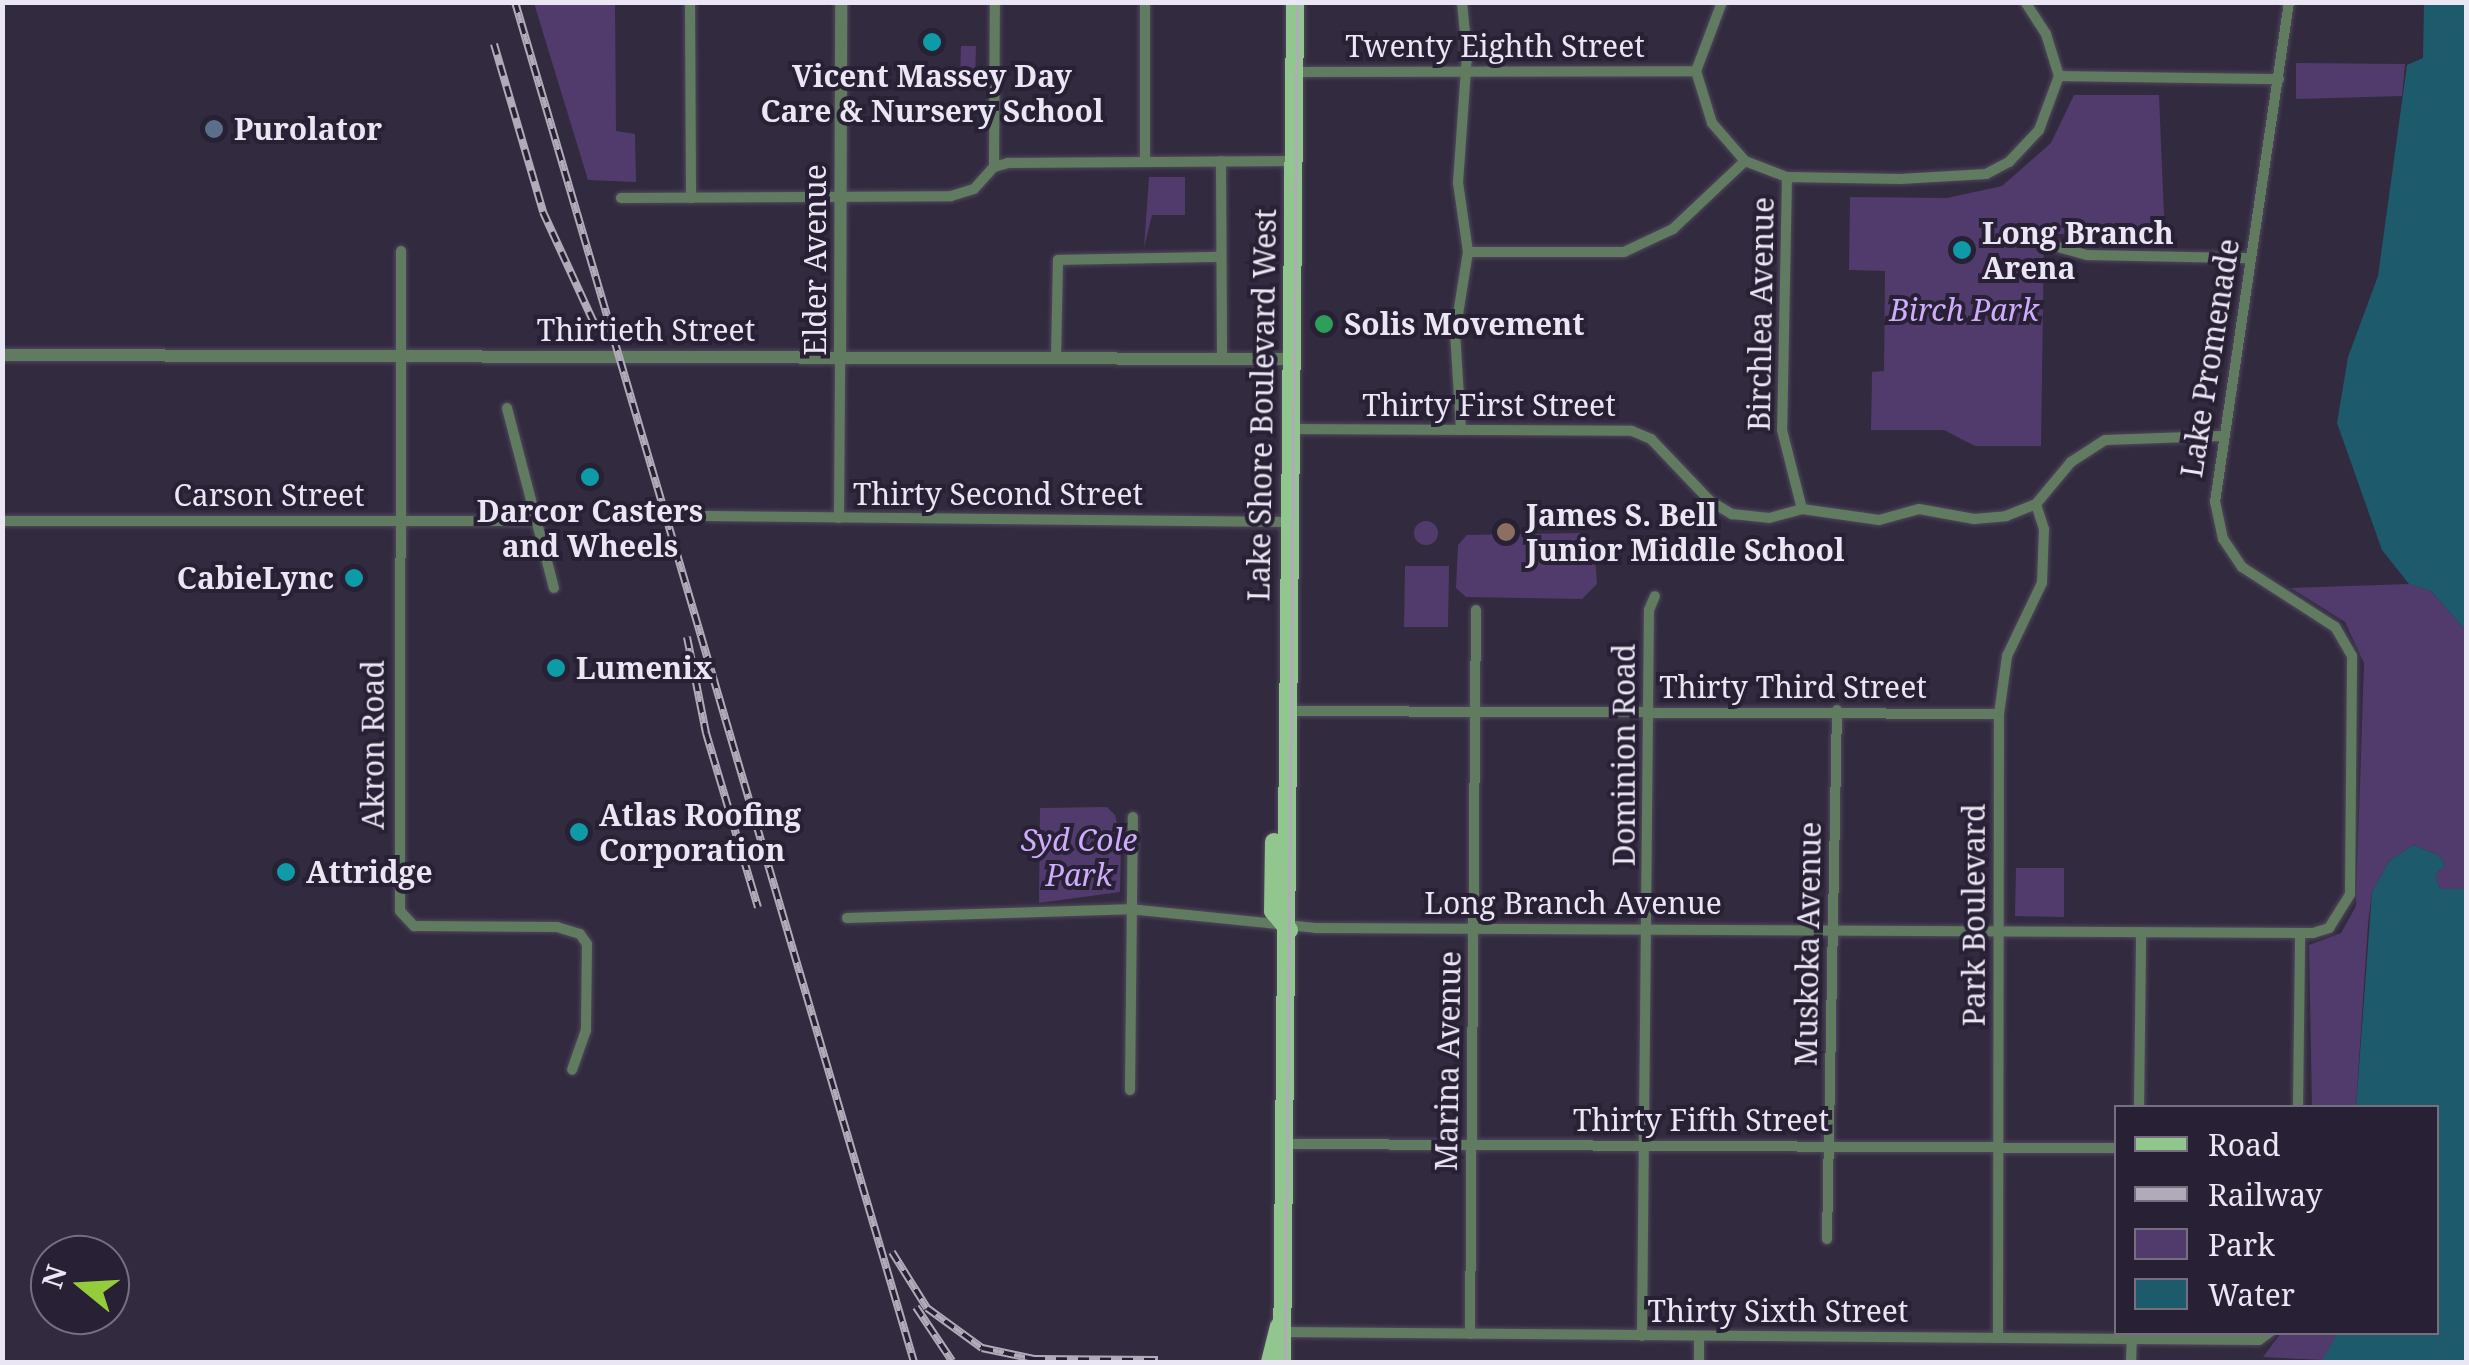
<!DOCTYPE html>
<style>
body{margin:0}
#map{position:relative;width:2469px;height:1365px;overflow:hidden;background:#322a3f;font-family:"Noto Serif",serif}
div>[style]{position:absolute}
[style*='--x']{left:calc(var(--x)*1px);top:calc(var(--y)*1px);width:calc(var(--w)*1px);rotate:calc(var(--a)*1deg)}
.green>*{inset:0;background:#513b6d}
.round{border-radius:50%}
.water>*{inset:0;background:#1d5a6c}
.roads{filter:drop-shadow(0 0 2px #50485c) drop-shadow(0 0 2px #50485c)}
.minor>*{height:10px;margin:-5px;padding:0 5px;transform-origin:5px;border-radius:5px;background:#617b60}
.tertiary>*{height:12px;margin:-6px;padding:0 6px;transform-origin:6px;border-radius:6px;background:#617b60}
.primary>*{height:18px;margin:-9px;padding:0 9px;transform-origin:9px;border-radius:9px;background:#91c68f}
.tram>*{height:2.5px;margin:-1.25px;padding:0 1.25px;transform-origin:1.25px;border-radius:1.25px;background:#b0aab9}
.rail>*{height:8px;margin-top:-4px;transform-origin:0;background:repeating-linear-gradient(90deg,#282034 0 11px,#b0aab9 0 22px);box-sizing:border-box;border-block:2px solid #b0aab9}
.dots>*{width:28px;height:28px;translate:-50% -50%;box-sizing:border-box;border:5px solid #282034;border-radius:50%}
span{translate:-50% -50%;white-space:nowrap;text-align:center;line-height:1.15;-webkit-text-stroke:8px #282034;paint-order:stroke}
.street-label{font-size:30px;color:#ebe6f3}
.poi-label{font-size:30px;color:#ebe6f3;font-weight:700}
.left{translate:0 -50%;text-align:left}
.right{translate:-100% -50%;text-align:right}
.park-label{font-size:30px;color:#ceadfc;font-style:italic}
.frame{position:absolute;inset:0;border:5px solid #ebe6f3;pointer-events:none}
.legend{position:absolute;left:2114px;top:1105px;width:325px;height:230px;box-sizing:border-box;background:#282034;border:2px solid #766f80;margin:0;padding:12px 18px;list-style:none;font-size:30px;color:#ebe6f3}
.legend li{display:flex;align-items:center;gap:20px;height:50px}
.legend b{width:50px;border:2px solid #766f80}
.north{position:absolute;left:30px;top:1235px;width:100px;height:100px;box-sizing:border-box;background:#282034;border:2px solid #766f80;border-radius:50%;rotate:288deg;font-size:28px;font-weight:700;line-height:40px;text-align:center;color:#ebe6f3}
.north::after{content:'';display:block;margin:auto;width:35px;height:45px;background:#94cc3c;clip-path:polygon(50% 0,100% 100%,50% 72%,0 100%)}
</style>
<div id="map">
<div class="green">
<i style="clip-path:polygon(534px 3px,615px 3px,616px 131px,635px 134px,636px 182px,588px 180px)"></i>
<i style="clip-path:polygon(961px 46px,976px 46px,975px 78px,960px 78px)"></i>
<i style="clip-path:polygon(2296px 63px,2405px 64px,2402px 96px,2296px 99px)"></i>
<i style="clip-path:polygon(2074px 95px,2159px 95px,2165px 240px,2044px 233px,2041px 446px,1975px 446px,1944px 430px,1871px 430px,1872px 372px,1884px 371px,1885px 271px,1849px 270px,1850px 197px,1947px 198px,2002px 186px,2051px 143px)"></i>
<i style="clip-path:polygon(1149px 177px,1185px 177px,1185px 215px,1152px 215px,1144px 248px)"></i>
<i class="round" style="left:1414px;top:521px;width:24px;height:24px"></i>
<i style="clip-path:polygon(1581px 533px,1594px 542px,1597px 584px,1582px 599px,1466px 597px,1456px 588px,1458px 545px,1467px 535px)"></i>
<i style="clip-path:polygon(1405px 566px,1449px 566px,1448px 627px,1404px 627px)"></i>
<i style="clip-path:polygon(2409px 584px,2431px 591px,2466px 631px,2466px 889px,2440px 889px,2435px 875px,2445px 865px,2438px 855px,2413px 845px,2389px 861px,2372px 892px,2368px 924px,2356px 1107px,2312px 1107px,2309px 945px,2341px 933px,2356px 906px,2364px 663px,2345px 622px,2291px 588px)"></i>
<i style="clip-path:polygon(1107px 807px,1115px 815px,1121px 841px,1120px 892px,1039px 903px,1040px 808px)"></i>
<i style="clip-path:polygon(2016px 868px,2064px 868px,2064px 917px,2015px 916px)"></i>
<i style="clip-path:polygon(2281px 1333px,2337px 1333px,2324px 1360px,2263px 1357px)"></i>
</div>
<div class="water">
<i style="clip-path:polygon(2424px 3px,2466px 3px,2466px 631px,2431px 591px,2409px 584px,2382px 550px,2337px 423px,2348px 357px,2378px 276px,2407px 65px,2423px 58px)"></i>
<i style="clip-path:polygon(2413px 845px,2438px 855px,2445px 865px,2435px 875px,2440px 889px,2466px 889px,2466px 1362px,2322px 1362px,2337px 1333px,2436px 1332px,2436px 1108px,2356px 1107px,2372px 892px,2389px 861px)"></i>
</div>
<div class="roads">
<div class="minor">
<i style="--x:690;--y:2;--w:196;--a:89.7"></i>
<i style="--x:1145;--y:2;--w:159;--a:90"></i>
<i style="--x:1722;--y:2;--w:74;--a:110.6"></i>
<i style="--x:1696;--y:71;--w:54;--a:72.9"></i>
<i style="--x:1712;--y:123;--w:50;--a:49"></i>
<i style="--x:1745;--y:161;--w:45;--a:20.9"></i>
<i style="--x:1787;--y:177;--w:113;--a:1"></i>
<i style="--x:1900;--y:179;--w:86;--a:-3.3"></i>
<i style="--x:1986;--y:174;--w:26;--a:-28"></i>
<i style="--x:2009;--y:162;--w:44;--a:-46.8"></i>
<i style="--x:2039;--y:130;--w:58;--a:-69.7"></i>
<i style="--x:2059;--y:76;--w:44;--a:-107.2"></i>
<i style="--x:2046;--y:34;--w:38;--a:-123"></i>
<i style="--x:1294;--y:72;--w:402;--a:-0.1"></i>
<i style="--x:2059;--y:76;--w:220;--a:0.8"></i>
<i style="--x:1221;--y:161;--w:197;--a:89.7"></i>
<i style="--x:994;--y:167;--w:165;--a:-89.7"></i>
<i style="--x:1787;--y:177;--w:253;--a:91.1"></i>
<i style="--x:1782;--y:430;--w:81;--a:75.8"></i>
<i style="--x:621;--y:198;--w:330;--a:-0.3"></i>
<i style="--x:951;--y:196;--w:24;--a:-17"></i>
<i style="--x:974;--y:189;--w:30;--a:-48"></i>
<i style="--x:994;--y:167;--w:15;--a:-16"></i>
<i style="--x:1008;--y:163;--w:285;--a:-0.4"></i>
<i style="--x:2028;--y:239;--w:61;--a:15.2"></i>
<i style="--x:2087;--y:255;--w:163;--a:1.1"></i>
<i style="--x:401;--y:251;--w:660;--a:90.09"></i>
<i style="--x:400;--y:911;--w:21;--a:47"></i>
<i style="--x:414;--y:926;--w:143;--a:0.4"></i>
<i style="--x:557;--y:927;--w:24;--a:17"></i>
<i style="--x:580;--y:934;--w:12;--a:55"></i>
<i style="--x:587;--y:944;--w:86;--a:90.7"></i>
<i style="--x:586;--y:1030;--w:42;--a:109.3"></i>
<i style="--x:1468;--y:252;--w:156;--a:0"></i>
<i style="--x:1624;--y:252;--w:54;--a:-25.1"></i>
<i style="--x:1673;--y:229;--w:99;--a:-43.4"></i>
<i style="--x:1056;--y:357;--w:97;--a:-88.8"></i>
<i style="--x:1058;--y:260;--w:161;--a:-1.1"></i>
<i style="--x:507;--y:408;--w:186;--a:75.4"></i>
<i style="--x:1290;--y:429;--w:342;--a:0.3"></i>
<i style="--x:1632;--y:431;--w:21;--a:23"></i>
<i style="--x:1651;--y:439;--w:86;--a:46.4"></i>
<i style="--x:1710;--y:501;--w:26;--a:31"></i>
<i style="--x:1732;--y:514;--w:37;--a:6"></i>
<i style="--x:1769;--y:518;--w:34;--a:-15"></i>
<i style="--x:1802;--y:509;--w:78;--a:8.1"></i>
<i style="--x:1879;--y:520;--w:41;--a:-15.4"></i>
<i style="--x:1919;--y:509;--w:56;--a:10.3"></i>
<i style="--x:1974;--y:519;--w:32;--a:-5"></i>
<i style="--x:2006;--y:516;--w:32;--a:-22"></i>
<i style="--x:2036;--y:504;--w:55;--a:-50.2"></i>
<i style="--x:2071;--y:462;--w:40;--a:-32.9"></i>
<i style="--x:2105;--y:440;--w:116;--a:-2"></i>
<i style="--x:1461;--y:430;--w:97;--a:-93.5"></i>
<i style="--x:1455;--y:333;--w:82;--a:-80.9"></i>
<i style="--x:1468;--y:252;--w:70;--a:-98.2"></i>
<i style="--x:1458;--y:183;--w:129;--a:-86"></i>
<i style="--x:1467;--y:54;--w:52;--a:-95.5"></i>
<i style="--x:707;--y:516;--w:581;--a:0.59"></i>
<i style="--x:839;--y:518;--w:161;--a:-89.6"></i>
<i style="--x:2;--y:521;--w:533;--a:0"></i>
<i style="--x:1287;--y:711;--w:712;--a:0.24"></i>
<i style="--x:847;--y:918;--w:282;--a:-1.8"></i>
<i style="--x:1129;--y:909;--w:187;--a:5.8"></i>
<i style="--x:1315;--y:928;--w:998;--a:0.29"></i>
<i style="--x:2313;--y:933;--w:17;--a:-17"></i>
<i style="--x:2329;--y:928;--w:40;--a:-58"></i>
<i style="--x:2350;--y:894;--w:238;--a:-89.5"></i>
<i style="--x:2352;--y:656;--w:34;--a:-120"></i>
<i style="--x:2335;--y:627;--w:111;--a:-147.2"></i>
<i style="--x:2242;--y:567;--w:34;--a:-124"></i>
<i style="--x:2223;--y:539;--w:38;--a:-102"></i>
<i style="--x:2215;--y:502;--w:505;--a:-81.58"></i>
<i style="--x:1130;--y:1090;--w:273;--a:-89.4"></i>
<i style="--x:2139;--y:1108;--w:176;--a:-89.3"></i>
<i style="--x:2298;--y:1108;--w:175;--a:-89.3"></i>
<i style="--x:1285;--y:1144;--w:831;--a:0.28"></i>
<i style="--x:1827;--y:1239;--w:529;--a:-88.92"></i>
<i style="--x:1283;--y:1332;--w:976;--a:0.47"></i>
<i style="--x:2259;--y:1340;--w:14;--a:-36"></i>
<i style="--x:1470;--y:1334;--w:724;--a:-89.53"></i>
<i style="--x:1642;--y:1336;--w:726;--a:-89.45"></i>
<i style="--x:1649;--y:610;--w:15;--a:-67"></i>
<i style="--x:1699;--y:1336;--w:26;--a:90"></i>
<i style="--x:1998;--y:1337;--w:623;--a:-89.91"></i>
<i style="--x:1999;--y:714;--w:59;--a:-82.1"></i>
<i style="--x:2007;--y:656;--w:81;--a:-64.4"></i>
<i style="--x:2042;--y:583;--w:54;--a:-87.9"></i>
<i style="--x:2044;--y:529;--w:26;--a:-108"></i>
<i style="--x:2131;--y:1362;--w:23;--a:-88"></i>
</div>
<div class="tertiary">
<i style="--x:2;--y:355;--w:1288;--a:0.18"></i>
<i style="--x:840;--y:357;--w:355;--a:-89.8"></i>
</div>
<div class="primary">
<i style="--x:1274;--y:842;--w:69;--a:90.8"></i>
<i style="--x:1273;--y:911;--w:25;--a:50"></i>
<i style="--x:1270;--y:1362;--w:37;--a:-76"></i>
<i style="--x:1282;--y:1362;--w:1360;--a:-89.45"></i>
</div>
</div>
<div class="tram">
<i style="--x:1285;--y:1362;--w:1360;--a:-89.49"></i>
</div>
<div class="rail">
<i style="--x:515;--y:2;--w:1417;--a:73.65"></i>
<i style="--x:494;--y:44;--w:175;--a:73.7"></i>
<i style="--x:543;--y:212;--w:127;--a:65.3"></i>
<i style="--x:687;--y:637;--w:98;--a:78.8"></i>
<i style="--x:706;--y:733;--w:182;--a:73.4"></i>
<i style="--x:892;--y:1252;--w:66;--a:58"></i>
<i style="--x:927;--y:1308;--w:68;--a:36"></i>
<i style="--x:982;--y:1348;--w:53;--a:11.9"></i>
<i style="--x:1034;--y:1359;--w:124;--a:0.5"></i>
<i style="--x:916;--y:1307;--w:65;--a:56.3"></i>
</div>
<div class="dots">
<i style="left:932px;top:42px;background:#0f9aa8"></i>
<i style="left:214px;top:129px;background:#5c6f8a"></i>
<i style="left:1962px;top:250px;background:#0f9aa8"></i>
<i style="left:1324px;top:324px;background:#2e9e5b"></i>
<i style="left:590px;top:477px;background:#0f9aa8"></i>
<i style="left:1506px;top:532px;background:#8d6e63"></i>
<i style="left:354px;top:578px;background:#0f9aa8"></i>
<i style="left:556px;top:668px;background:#0f9aa8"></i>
<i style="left:579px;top:832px;background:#0f9aa8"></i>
<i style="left:286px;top:872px;background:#0f9aa8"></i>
</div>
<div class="street-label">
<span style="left:1495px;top:46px">Twenty Eighth Street</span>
<span style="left:815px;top:260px;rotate:-90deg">Elder Avenue</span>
<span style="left:1761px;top:314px;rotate:-89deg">Birchlea Avenue</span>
<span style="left:646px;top:330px">Thirtieth Street</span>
<span style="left:2210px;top:358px;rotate:-81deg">Lake Promenade</span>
<span style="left:1262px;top:405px;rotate:-89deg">Lake Shore Boulevard West</span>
<span style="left:1489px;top:405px">Thirty First Street</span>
<span style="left:998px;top:494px">Thirty Second Street</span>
<span style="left:269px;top:495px">Carson Street</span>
<span style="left:1793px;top:687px">Thirty Third Street</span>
<span style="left:373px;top:745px;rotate:-90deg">Akron Road</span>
<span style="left:1624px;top:755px;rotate:-90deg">Dominion Road</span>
<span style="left:1573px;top:903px">Long Branch Avenue</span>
<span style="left:1974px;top:915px;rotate:-90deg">Park Boulevard</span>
<span style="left:1808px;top:944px;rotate:-89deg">Muskoka Avenue</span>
<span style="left:1448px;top:1061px;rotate:-89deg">Marina Avenue</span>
<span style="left:1701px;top:1120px">Thirty Fifth Street</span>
<span style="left:1778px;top:1311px">Thirty Sixth Street</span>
</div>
<div class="poi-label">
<span style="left:932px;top:93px">Vicent Massey Day<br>Care &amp; Nursery School</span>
<span class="left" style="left:234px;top:129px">Purolator</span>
<span class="left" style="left:1982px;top:250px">Long Branch<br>Arena</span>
<span class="left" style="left:1344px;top:324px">Solis Movement</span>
<span style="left:590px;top:528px">Darcor Casters<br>and Wheels</span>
<span class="left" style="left:1526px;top:532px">James S. Bell<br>Junior Middle School</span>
<span class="right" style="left:334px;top:578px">CabieLync</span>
<span class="left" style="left:576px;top:668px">Lumenix</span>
<span class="left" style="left:599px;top:832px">Atlas Roofing<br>Corporation</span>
<span class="left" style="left:306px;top:872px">Attridge</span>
</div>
<div class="park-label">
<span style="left:1964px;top:310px">Birch Park</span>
<span style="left:1079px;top:857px">Syd Cole<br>Park</span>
</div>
<div class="frame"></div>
<ul class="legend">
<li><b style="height:12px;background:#91c68f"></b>Road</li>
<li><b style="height:12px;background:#b0aab9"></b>Railway</li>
<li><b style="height:28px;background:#513b6d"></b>Park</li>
<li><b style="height:28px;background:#1d5a6c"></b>Water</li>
</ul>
<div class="north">N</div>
</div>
